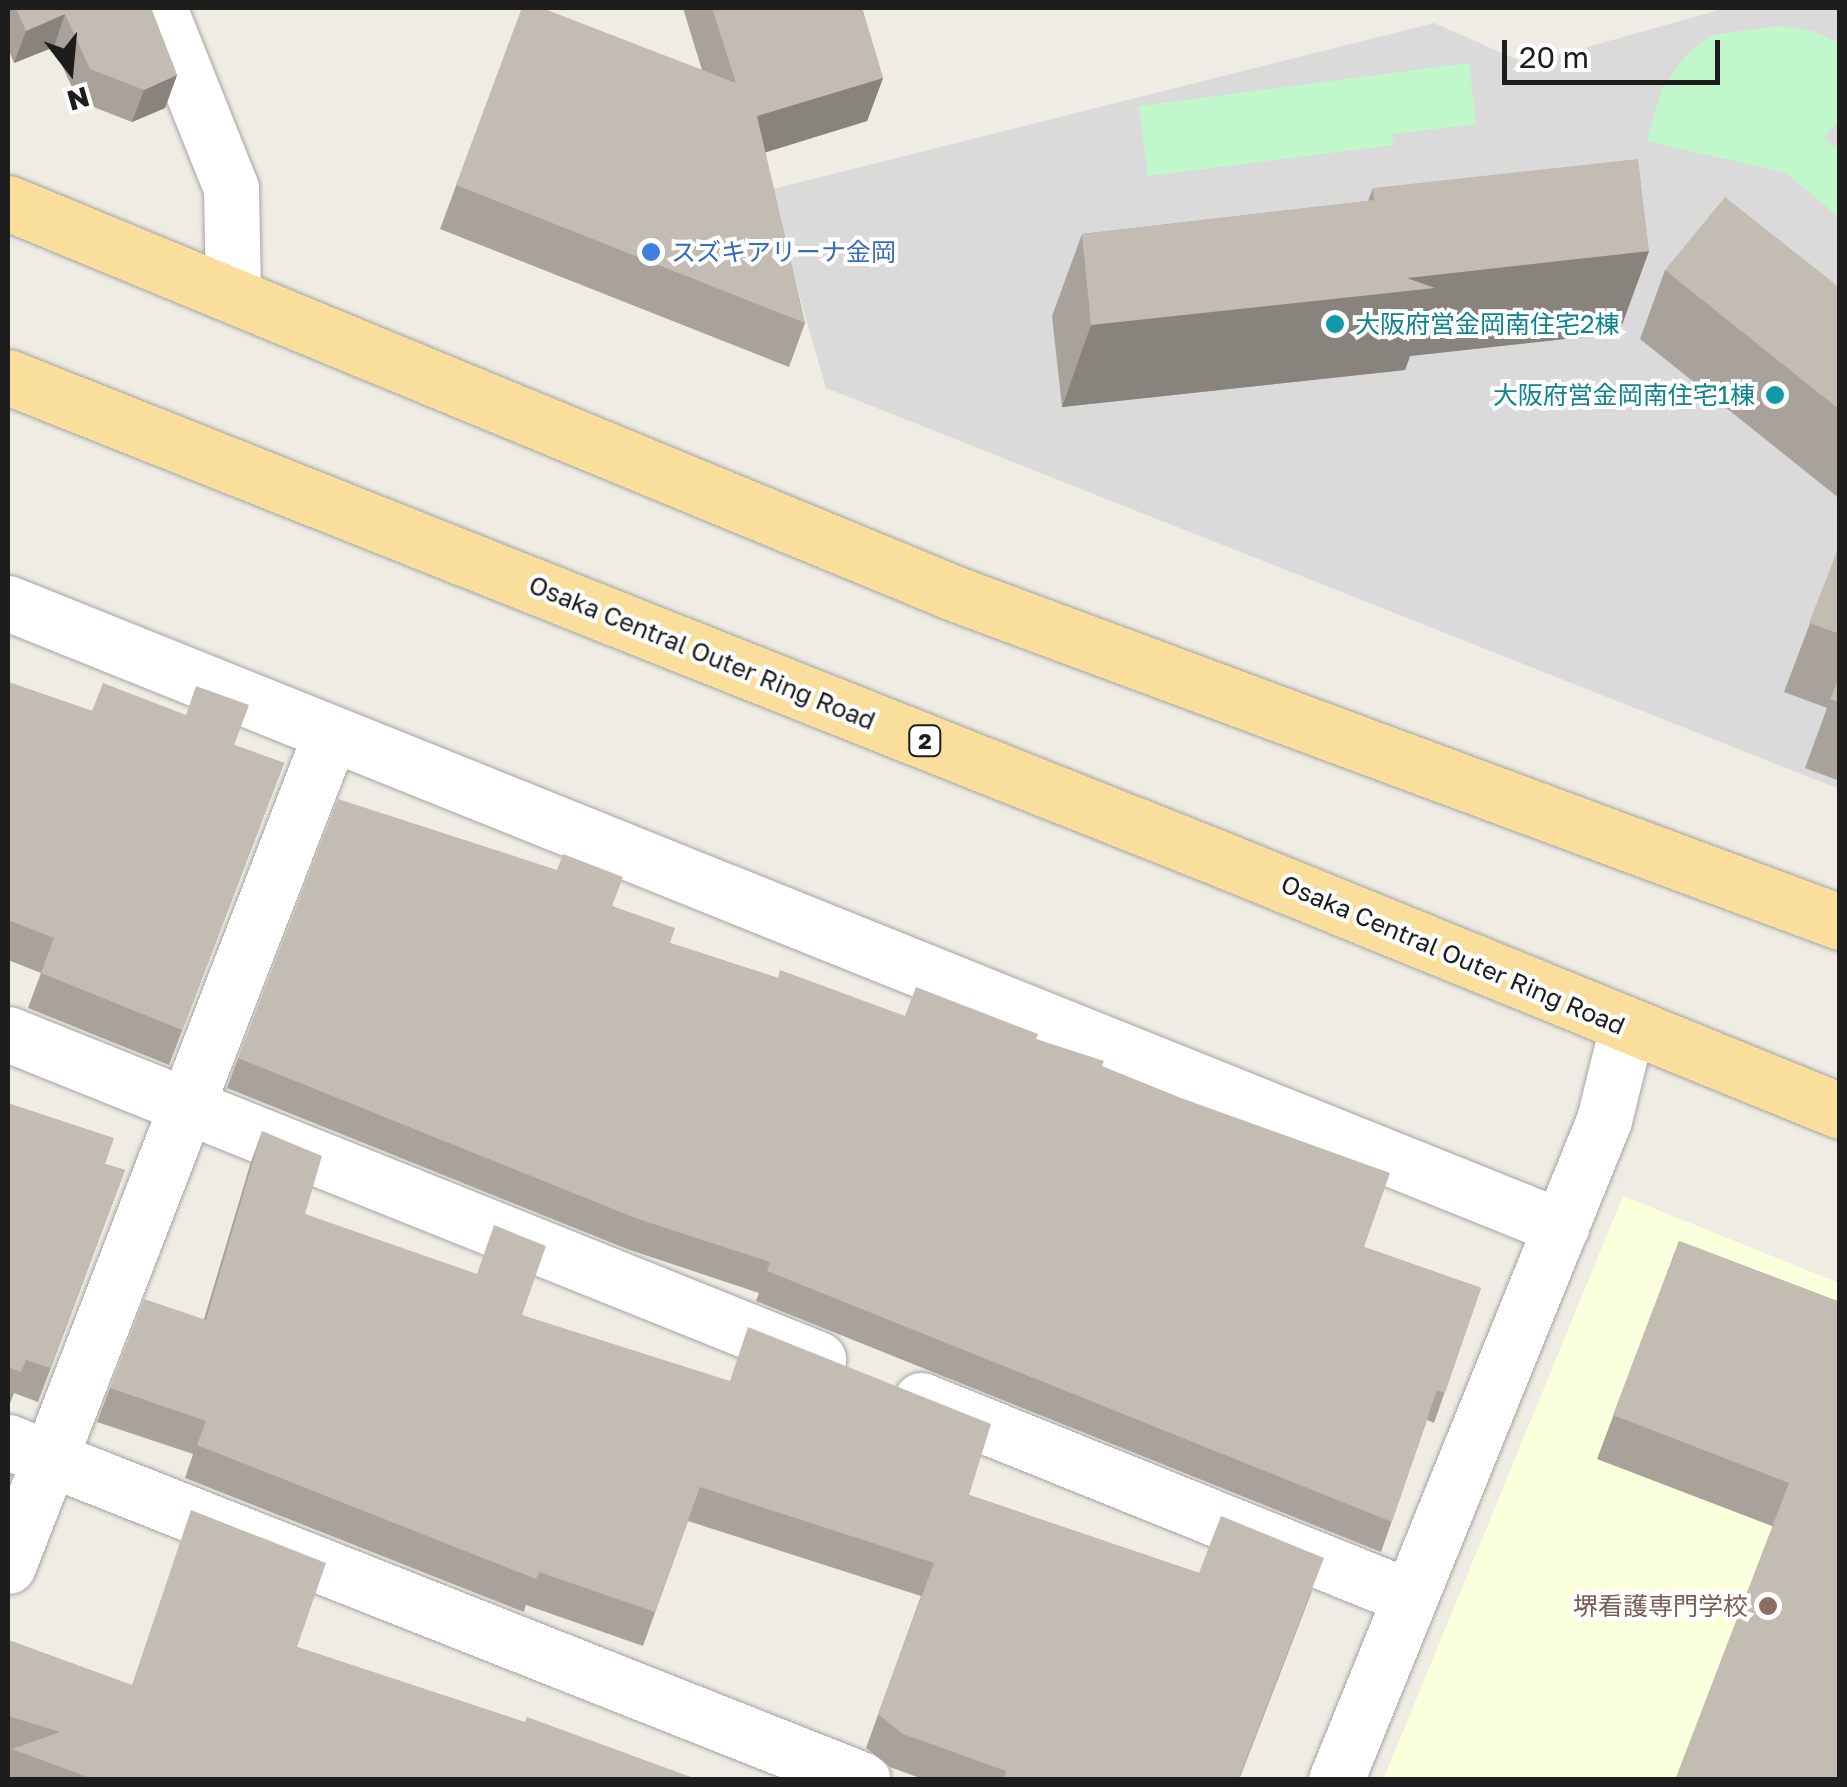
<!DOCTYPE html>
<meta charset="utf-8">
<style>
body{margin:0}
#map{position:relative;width:1847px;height:1787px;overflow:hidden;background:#eeece3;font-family:"Golos Text","Noto Sans JP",sans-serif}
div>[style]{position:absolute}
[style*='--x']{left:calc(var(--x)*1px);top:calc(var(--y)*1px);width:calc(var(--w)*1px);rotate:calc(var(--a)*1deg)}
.residential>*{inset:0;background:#dbdada}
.education>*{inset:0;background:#faffdc}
.park>*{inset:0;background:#c0f8cc}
.roads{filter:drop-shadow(0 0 2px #a4a4a4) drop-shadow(0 0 2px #a4a4a4)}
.minor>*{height:55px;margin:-27.5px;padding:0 27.5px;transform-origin:27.5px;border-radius:27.5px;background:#fff}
.major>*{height:55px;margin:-27.5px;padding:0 27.5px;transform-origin:27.5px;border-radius:27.5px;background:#fade9c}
.wall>*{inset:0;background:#a8a29a}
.shaded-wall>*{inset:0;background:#88847d}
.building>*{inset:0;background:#c3bcb3}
.dots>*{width:28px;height:28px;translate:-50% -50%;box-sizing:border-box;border:5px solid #fff;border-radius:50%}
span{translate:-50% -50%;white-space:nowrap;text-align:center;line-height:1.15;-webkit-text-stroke:8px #fff;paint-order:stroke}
.shield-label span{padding:2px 8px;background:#fff;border:2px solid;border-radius:8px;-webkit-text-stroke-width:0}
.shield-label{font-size:22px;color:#1d1d1d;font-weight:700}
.shop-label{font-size:25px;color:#366cbe}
.left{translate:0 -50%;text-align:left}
.culture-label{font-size:25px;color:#0d838f}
.right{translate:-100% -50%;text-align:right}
.street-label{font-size:25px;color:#1d1d1d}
.education-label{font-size:25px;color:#785e54}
.frame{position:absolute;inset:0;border:10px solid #1d1d1d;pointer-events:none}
.north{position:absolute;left:20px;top:20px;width:100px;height:100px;-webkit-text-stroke:8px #fff;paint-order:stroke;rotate:164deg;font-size:28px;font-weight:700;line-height:40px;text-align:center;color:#1d1d1d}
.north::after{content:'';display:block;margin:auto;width:35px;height:45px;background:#1d1d1d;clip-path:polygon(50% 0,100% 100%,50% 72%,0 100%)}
.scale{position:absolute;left:1502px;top:40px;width:218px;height:45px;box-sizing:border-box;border:5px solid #1d1d1d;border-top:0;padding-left:12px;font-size:30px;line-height:35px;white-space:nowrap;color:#1d1d1d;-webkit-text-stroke:8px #fff;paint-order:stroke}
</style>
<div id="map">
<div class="residential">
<i style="clip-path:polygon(1726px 8px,1839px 8px,1839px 789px,826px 388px,769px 190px,1434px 23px,1527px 64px)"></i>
</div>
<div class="education">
<i style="clip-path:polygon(1623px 1196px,1839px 1283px,1839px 1779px,1383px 1780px)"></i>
</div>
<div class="park">
<i style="clip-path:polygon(1778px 26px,1813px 31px,1839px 43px,1839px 120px,1824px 138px,1839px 151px,1839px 217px,1786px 173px,1647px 141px,1661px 91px,1686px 55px,1713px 35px)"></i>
<i style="clip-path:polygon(1469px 63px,1476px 124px,1392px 134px,1393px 145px,1148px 176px,1139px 106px)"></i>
</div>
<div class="roads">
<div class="minor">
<i style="--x:159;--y:8;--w:194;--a:68.2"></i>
<i style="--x:231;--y:188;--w:106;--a:88.9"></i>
<i style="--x:8;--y:603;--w:1674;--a:21.89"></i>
<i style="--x:8;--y:1034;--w:873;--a:21.86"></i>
<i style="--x:921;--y:1400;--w:527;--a:21.94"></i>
<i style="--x:8;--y:1442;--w:919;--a:21.57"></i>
<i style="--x:8;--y:1566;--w:893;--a:-68.81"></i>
<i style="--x:1336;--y:1780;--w:712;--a:-67.9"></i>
<i style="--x:1604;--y:1120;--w:96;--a:-76.1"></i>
</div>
<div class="major">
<i style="--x:8;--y:203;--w:1025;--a:22.41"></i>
<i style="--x:956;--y:594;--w:943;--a:20.36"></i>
<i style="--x:8;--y:377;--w:1311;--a:21.67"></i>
<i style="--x:1226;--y:861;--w:663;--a:22.15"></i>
</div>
</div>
<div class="wall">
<i style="clip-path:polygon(8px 8px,151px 8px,177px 75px,165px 108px,132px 122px,78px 101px,54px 47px,14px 63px,8px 48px)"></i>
<i style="clip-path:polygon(522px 8px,702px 70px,683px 8px,862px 8px,883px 78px,867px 121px,765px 152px,805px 323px,789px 367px,440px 229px)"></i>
<i style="clip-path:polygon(1373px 188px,1649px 251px,1619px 333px,1410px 356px,1405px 370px,1062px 407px,1052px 316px,1082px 234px,1368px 201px)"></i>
<i style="clip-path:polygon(1665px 270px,1840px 288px,1840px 499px,1640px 339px)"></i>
<i style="clip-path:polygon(1840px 544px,1840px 781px,1805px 768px,1827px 708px,1784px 692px)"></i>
<i style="clip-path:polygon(8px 682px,92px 711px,234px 745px,284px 763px,169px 1065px,28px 1008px,41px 973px,8px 960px)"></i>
<i style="clip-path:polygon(557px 870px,670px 943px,778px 978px,905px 1016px,1036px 1039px,1102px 1066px,1364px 1247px,1481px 1288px,1434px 1423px,1427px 1420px,1381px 1552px,756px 1301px,759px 1293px,627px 1249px,227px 1088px,238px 1058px)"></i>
<i style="clip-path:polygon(8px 1103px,105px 1164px,125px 1170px,38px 1402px,14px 1393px,9px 1406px,8px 1405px)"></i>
<i style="clip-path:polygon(262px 1131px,305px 1214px,522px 1315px,969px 1495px,1199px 1573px,1312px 1591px,1239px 1780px,925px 1780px,890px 1767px,866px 1748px,921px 1596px,688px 1521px,643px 1646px,526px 1605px,524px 1612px,185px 1478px,193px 1454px,97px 1422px,110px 1388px,204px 1319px,250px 1165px)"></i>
<i style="clip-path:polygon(1679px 1241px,1840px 1302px,1840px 1780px,1772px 1526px,1597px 1459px)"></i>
<i style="clip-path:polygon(8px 1640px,131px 1685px,297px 1647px,699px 1780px,8px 1780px,8px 1761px,10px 1754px,8px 1753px)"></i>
</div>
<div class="shaded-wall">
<i style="clip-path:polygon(65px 14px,54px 47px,14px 63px,26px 31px)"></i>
<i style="clip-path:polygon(177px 75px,165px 108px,132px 122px,144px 90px)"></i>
<i style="clip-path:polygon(883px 78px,867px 121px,741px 160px,757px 116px)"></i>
<i style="clip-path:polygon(1649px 251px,1619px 333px,1410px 356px,1405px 370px,1062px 407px,1091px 325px,1407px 278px)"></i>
</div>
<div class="building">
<i style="clip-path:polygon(16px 8px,151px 8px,177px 75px,144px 90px,90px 69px,65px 14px,26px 31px)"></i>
<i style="clip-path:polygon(522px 8px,542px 8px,736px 83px,712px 8px,862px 8px,883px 78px,757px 116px,805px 323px,456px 185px)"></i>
<i style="clip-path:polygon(1638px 159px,1649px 251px,1407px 278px,1435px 288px,1091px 325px,1082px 234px,1374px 200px,1373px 188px)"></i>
<i style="clip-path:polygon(1725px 197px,1840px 288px,1840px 410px,1665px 270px)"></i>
<i style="clip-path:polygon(1840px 544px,1840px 634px,1809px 623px)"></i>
<i style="clip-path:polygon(1840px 675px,1840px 703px,1830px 699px)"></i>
<i style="clip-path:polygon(8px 682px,92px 711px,103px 683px,186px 715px,196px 686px,249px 705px,234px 745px,284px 763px,182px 1030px,41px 973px,54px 938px,8px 920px,10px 913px,8px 912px)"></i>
<i style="clip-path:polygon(338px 799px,557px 870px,563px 854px,623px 877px,612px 906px,675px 928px,670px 943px,778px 978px,780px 970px,905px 1016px,916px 987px,1038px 1034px,1036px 1039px,1104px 1061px,1102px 1066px,1181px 1098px,1390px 1173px,1364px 1247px,1481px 1288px,1445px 1393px,1437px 1390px,1392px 1522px,767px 1271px,770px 1262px,638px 1219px,238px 1058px)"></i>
<i style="clip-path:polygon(8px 1103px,114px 1138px,105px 1164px,125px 1170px,50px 1368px,26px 1360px,21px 1372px,8px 1367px)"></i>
<i style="clip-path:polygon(262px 1131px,322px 1156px,305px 1214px,477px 1274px,494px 1225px,546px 1246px,522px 1315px,730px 1381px,748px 1327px,991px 1424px,969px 1495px,1199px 1573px,1221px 1516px,1324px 1558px,1238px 1780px,1003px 1780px,1006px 1771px,903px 1734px,878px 1714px,934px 1563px,700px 1487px,655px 1612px,539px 1572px,536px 1579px,197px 1445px,206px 1421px,110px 1388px,144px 1299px,206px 1320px)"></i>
<i style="clip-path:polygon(1679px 1241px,1840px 1302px,1840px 1780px,1675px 1780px,1789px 1483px,1613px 1415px)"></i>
<i style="clip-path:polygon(191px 1510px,326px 1563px,297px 1647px,525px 1722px,527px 1717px,699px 1780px,96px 1780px,12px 1749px,60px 1732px,8px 1716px,8px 1640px,132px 1685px)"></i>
</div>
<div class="dots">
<i style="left:651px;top:252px;background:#3f7fe0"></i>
<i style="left:1335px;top:324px;background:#0f9aa8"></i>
<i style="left:1775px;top:395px;background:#0f9aa8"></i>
<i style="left:1768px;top:1606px;background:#8d6e63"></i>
</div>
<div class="shield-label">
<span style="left:925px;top:741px">2</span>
</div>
<div class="shop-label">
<span class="left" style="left:671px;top:252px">スズキアリーナ金岡</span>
</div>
<div class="culture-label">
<span class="left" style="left:1355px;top:324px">大阪府営金岡南住宅2棟</span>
<span class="right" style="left:1755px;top:395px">大阪府営金岡南住宅1棟</span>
</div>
<div class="street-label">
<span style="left:702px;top:653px;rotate:22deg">Osaka Central Outer Ring Road</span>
<span style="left:1453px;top:955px;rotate:23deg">Osaka Central Outer Ring Road</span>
</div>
<div class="education-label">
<span class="right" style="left:1748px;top:1606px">堺看護専門学校</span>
</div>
<div class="frame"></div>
<div class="north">N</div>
<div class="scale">20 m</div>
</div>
